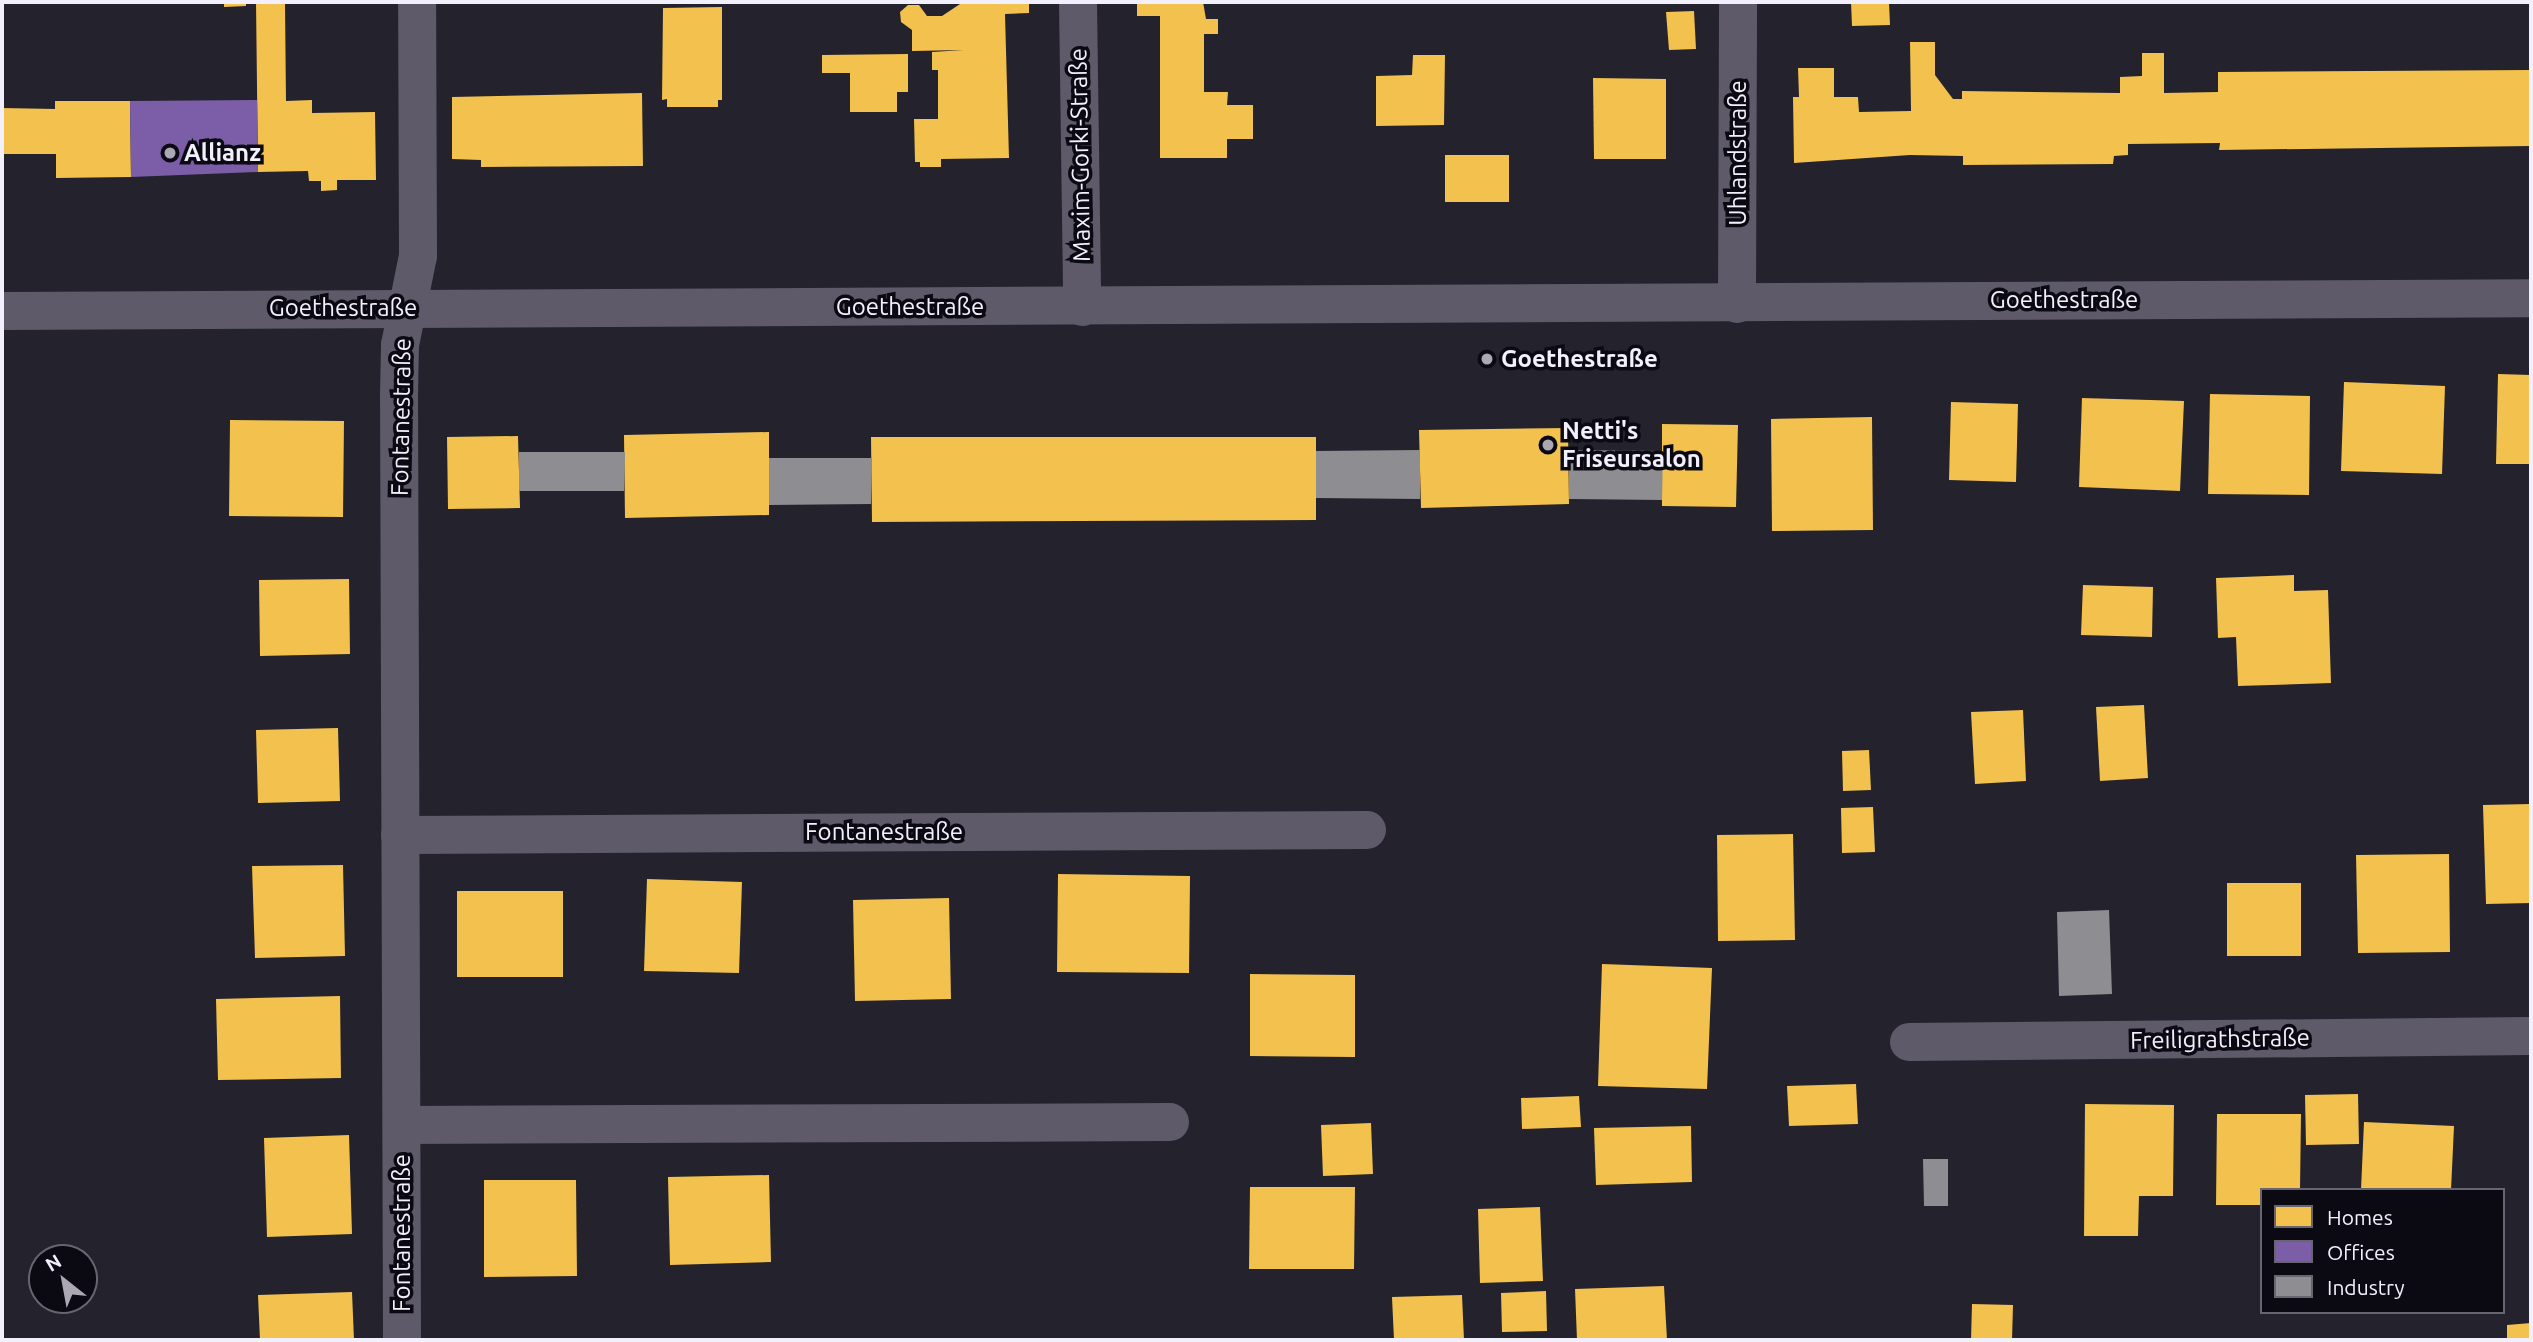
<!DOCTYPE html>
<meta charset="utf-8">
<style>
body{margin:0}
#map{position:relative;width:2533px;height:1342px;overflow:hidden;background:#24222c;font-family:Ubuntu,sans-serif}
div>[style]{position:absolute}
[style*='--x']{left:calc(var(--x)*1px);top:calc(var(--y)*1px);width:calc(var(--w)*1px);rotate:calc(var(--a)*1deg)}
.homes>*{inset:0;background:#f2c14e}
.offices>*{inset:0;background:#7b5ea7}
.industry>*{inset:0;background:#8d8d92}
.minor>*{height:38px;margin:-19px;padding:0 19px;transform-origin:19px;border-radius:19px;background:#5e5a6a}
.dots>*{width:19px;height:19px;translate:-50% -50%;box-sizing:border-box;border:4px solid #0b0911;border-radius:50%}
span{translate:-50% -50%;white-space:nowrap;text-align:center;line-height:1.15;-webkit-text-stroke:7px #0b0911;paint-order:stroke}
.poi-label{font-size:24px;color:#f3f0fe;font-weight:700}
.left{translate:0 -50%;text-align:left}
.street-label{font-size:24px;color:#f3f0fe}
.frame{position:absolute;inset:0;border:4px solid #f3f0fe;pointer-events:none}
.legend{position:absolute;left:2260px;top:1188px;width:245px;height:126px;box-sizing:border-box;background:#0b0911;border:2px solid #686570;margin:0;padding:9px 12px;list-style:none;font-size:21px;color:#f3f0fe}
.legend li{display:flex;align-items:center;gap:14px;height:35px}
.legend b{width:35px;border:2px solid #686570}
.north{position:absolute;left:28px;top:1244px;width:70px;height:70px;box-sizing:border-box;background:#0b0911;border:2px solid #686570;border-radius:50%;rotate:329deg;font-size:19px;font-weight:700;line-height:28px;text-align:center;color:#f3f0fe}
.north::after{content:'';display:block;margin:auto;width:24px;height:32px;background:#aba8b4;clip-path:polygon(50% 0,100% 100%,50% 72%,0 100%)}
</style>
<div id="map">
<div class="homes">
<i style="clip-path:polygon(224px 2px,246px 2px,246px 6px,224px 7px)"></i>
<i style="clip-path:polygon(256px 2px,285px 2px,286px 101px,312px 100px,312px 113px,375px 112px,376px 180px,337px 180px,337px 190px,321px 191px,321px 181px,309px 181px,308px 171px,258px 172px)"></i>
<i style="clip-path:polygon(963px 2px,1029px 2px,1029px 13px,1005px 14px,1009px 158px,941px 159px,941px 167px,920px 167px,920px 162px,915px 162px,914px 119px,938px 119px,938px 70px,932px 70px,932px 52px,964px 50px,912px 51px,912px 30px,901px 22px,900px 12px,908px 5px,919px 5px,927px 16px,942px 16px)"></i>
<i style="clip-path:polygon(1137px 2px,1203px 2px,1206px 19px,1218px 19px,1218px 34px,1204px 34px,1204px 92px,1228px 92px,1227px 105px,1253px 105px,1253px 139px,1227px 139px,1227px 158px,1160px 158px,1160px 16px,1137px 16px)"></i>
<i style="clip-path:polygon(1851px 2px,1889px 2px,1890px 25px,1852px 26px)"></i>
<i style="clip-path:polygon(722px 7px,722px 100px,718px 100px,718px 107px,667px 107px,667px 99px,662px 100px,663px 8px)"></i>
<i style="clip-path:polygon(1694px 11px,1696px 49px,1669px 50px,1666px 12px)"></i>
<i style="clip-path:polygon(1910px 42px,1935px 42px,1935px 75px,1953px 99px,1962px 99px,1962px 91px,2120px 93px,2120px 77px,2142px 76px,2142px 53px,2164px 53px,2164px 93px,2218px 92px,2218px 72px,2531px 70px,2531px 146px,2219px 150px,2220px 143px,2128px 144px,2128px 155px,2114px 156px,2113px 164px,1963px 165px,1963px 156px,1910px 155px,1794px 163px,1793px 97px,1799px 97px,1798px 68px,1834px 68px,1834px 97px,1858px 97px,1859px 112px,1911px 111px)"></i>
<i style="clip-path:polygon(908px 54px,908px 92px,897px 92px,897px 112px,850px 112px,850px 73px,822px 73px,822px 55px)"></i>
<i style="clip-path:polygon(1413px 55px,1445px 55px,1444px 125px,1376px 126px,1376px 76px,1412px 75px)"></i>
<i style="clip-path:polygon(1593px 78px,1666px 79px,1666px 159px,1594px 159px)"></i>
<i style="clip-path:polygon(642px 93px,643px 166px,481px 167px,481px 160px,452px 159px,452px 97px)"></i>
<i style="clip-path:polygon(55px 101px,130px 101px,131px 177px,56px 178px,56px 154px,2px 154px,2px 108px,55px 109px)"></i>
<i style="clip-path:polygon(1445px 155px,1509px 155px,1509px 202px,1445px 202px)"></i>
<i style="clip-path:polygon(2498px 374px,2531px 375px,2531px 464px,2496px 464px)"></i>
<i style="clip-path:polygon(2344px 382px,2445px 386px,2442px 474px,2341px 471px)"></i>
<i style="clip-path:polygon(2210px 394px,2310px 396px,2309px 495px,2208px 494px)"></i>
<i style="clip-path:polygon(2082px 398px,2184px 401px,2180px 491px,2079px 487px)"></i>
<i style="clip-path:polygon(1951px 402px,2018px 404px,2016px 482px,1949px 480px)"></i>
<i style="clip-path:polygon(1872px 417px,1873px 530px,1772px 531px,1771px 419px)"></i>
<i style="clip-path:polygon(230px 420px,344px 421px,343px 517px,229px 516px)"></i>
<i style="clip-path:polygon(1662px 424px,1738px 425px,1736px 507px,1662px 506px)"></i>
<i style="clip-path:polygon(1568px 428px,1569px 504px,1421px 508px,1419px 430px)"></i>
<i style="clip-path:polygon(769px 432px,769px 515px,625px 518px,624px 435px)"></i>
<i style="clip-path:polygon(518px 436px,520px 508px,448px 509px,447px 437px)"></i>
<i style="clip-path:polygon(871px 437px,1316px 437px,1316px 520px,872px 522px)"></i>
<i style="clip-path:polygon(2294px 575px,2294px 591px,2328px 590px,2331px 683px,2238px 686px,2236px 637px,2218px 638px,2216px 578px)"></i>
<i style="clip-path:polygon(349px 579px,350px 654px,260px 656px,259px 580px)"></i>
<i style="clip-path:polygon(2083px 585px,2153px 587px,2152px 637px,2081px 635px)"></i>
<i style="clip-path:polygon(2144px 705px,2148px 778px,2100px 781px,2096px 707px)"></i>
<i style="clip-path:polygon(2023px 710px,2026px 781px,1975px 784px,1971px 712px)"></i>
<i style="clip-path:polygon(338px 728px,340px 801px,258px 803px,256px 730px)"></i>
<i style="clip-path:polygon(1869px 750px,1871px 790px,1843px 791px,1842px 751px)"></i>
<i style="clip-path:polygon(2531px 804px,2531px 903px,2486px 904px,2483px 805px)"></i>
<i style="clip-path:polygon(1873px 807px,1875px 852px,1842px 853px,1841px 808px)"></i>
<i style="clip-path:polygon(1793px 834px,1795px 940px,1718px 941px,1717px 835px)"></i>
<i style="clip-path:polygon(2449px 854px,2450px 952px,2358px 953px,2356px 855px)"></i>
<i style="clip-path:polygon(343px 865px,345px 956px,255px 958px,252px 866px)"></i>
<i style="clip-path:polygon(1058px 874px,1190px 876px,1189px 973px,1057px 972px)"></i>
<i style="clip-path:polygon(647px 879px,742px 882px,739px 973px,644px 971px)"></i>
<i style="clip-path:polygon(2227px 883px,2301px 883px,2301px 956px,2227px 956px)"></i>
<i style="clip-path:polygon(457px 891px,563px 891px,563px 977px,457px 977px)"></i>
<i style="clip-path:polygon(949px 898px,951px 999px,855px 1001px,853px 900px)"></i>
<i style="clip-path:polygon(1602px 964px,1712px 968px,1707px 1089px,1598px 1086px)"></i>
<i style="clip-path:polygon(1250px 974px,1355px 975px,1355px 1057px,1250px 1056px)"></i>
<i style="clip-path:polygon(340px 996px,341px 1078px,218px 1080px,216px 999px)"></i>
<i style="clip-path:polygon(1856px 1084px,1858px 1124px,1789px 1126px,1787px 1086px)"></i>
<i style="clip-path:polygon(2358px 1094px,2359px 1144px,2306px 1145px,2305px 1095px)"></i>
<i style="clip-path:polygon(1579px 1096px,1581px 1127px,1522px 1129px,1521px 1098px)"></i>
<i style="clip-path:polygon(2085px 1104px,2174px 1105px,2173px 1196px,2139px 1196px,2138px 1236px,2084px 1236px)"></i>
<i style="clip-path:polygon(2217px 1114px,2301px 1114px,2300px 1190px,2262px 1190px,2262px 1205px,2216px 1205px)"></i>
<i style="clip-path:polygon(2364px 1122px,2454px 1126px,2451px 1190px,2361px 1190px)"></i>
<i style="clip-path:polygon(1371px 1123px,1373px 1174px,1323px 1176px,1321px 1125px)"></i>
<i style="clip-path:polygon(1691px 1126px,1692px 1182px,1596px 1185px,1594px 1128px)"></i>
<i style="clip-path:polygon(349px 1135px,352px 1234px,267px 1237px,264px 1138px)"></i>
<i style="clip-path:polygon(769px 1175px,771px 1262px,670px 1265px,668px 1177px)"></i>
<i style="clip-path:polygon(484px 1180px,576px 1180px,577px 1276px,484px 1277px)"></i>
<i style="clip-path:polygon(1250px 1187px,1355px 1187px,1354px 1269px,1249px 1269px)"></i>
<i style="clip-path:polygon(1540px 1207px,1543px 1281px,1480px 1283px,1478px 1209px)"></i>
<i style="clip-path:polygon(1664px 1286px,1667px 1340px,1577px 1340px,1575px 1289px)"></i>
<i style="clip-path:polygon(1546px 1291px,1547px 1331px,1502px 1332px,1501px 1293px)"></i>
<i style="clip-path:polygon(352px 1292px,354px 1340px,260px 1340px,258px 1295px)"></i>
<i style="clip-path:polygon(1462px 1295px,1464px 1340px,1394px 1340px,1392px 1297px)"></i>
<i style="clip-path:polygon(1972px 1304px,2013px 1305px,2012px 1340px,1971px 1340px)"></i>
<i style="clip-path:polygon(2531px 1323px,2531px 1340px,2507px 1340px,2507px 1325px)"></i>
</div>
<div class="offices">
<i style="clip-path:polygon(257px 100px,258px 172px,131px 177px,130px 101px)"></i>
</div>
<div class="industry">
<i style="clip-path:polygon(1420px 450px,1420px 499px,1316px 498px,1316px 451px)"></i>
<i style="clip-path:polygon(1569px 450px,1663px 451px,1662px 500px,1569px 499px)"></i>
<i style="clip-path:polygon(519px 452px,625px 452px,624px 491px,519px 491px)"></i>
<i style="clip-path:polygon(769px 458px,872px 458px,871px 504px,769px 505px)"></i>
<i style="clip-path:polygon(2109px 910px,2112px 994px,2059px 996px,2057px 912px)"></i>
<i style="clip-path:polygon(1923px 1159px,1948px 1159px,1948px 1206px,1924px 1206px)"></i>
</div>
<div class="minor">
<i style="--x:1078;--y:2;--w:305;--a:89.2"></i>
<i style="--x:1737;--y:304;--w:302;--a:-89.8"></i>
<i style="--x:2;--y:311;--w:2529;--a:-0.29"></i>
<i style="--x:400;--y:835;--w:967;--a:-0.3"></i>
<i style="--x:1909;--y:1042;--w:622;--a:-0.55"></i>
<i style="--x:402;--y:1125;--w:768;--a:-0.22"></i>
<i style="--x:402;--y:1340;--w:944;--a:-90.18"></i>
<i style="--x:399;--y:396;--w:51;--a:-88.9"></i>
<i style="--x:400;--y:345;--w:91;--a:-78.6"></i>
<i style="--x:418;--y:256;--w:254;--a:-90.2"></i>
</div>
<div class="dots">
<i style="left:170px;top:153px;background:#aba8b4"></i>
<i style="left:1487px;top:359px;background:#aba8b4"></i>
<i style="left:1548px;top:445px;background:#aba8b4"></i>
</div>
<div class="poi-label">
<span class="left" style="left:184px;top:153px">Allianz</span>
<span class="left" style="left:1501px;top:359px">Goethestraße</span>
<span class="left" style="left:1562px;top:445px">Netti's<br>Friseursalon</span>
</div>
<div class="street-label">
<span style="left:1738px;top:153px;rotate:-90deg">Uhlandstraße</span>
<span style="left:1080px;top:155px;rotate:-91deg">Maxim-Gorki-Straße</span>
<span style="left:2064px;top:300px">Goethestraße</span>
<span style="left:910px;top:307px">Goethestraße</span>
<span style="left:343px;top:308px">Goethestraße</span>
<span style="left:401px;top:417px;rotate:-89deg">Fontanestraße</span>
<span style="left:884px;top:832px">Fontanestraße</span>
<span style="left:2220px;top:1039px;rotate:-1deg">Freiligrathstraße</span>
<span style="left:402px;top:1233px;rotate:-90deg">Fontanestraße</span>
</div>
<div class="frame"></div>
<ul class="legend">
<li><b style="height:19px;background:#f2c14e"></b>Homes</li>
<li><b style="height:19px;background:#7b5ea7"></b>Offices</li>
<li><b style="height:19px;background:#8d8d92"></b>Industry</li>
</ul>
<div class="north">N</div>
</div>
